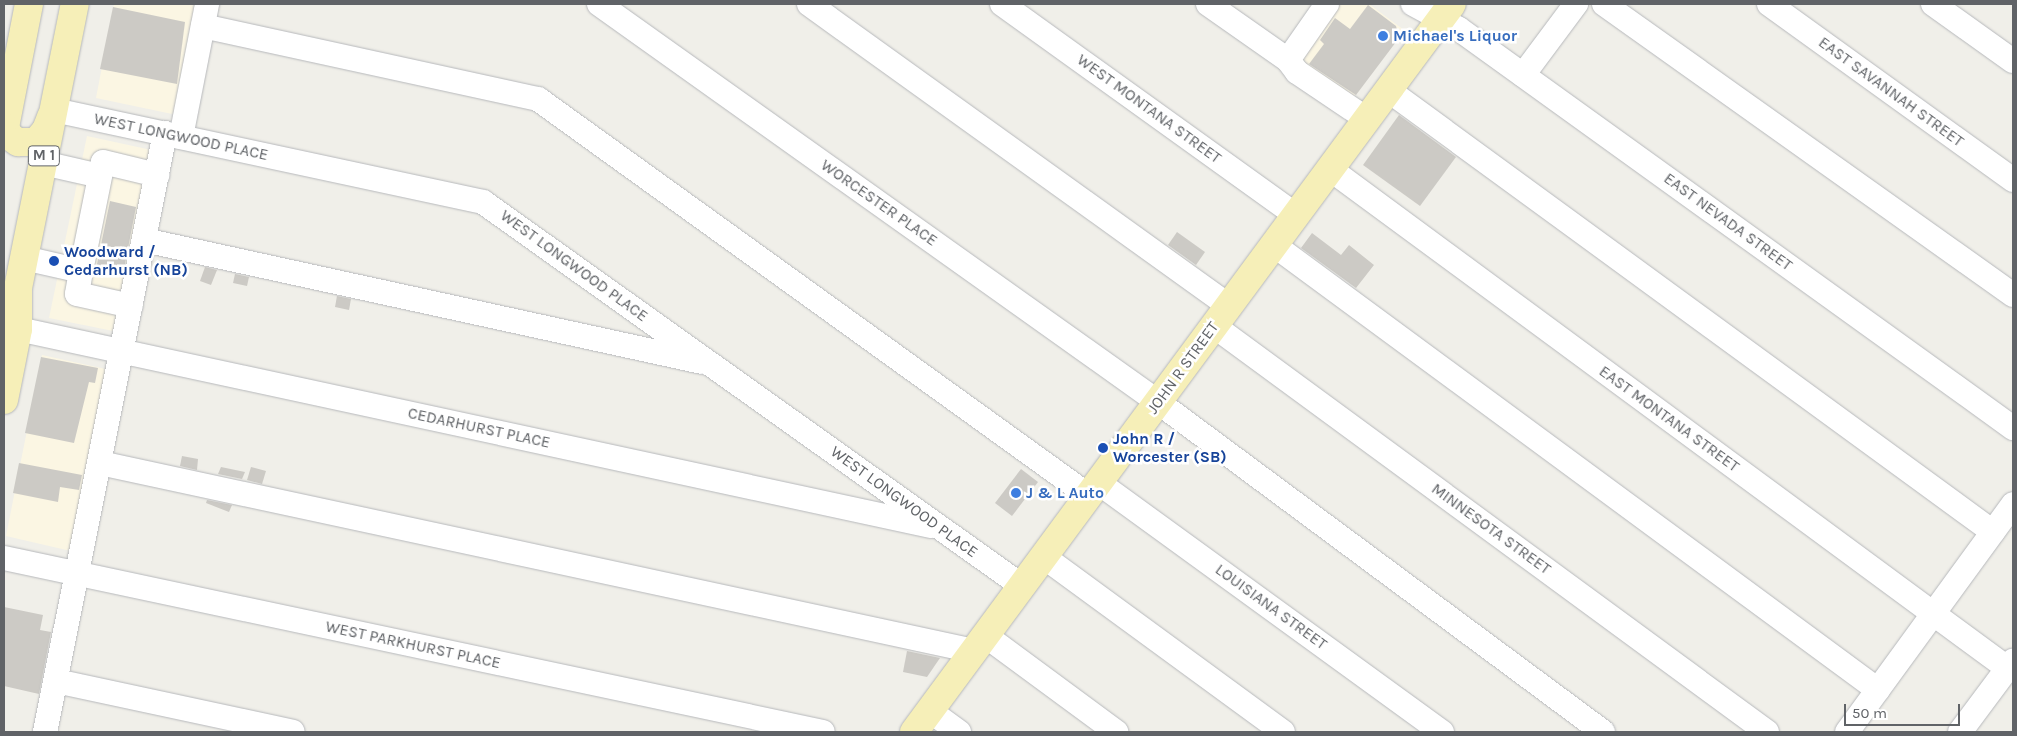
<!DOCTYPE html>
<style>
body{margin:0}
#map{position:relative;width:2017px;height:736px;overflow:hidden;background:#f0efe9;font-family:Karla,sans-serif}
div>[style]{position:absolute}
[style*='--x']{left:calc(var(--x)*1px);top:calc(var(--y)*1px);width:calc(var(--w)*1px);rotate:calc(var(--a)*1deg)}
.commercial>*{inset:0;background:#fbf6e3}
.building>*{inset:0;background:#cccac5}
.roads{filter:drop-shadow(0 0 1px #b6b8bb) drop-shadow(0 0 1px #b6b8bb)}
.minor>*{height:24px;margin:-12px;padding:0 12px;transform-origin:12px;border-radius:12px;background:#fff}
.major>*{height:28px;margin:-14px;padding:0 14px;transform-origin:14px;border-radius:14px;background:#f6efb8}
.dots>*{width:14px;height:14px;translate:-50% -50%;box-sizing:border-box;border:2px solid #fff;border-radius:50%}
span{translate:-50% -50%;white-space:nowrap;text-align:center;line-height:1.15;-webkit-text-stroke:5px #fff;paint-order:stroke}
.shield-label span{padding:1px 4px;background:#fff;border:1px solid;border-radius:4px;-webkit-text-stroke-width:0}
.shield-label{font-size:15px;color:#606367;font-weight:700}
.shop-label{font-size:16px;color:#366cbe;font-weight:700}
.left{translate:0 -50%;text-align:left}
.street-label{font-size:16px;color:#606367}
.transit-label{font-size:16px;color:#164399;font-weight:700}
.frame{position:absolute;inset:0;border:5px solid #606367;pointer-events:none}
.scale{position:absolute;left:1844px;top:704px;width:116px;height:22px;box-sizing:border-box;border:2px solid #606367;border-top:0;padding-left:6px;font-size:15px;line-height:18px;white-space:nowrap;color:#606367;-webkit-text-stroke:4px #fff;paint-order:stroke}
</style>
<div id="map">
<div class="commercial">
<i style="clip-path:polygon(114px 4px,199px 4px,177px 115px,96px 98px)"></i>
<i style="clip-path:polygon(1335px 4px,1369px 4px,1404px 30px,1349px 103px,1292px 60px)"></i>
<i style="clip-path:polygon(87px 136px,156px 151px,118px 332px,49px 318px)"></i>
<i style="clip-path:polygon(42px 355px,110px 370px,75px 552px,6px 536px)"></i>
</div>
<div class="building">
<i style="clip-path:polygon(1368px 5px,1396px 26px,1399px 38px,1356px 95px,1309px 64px,1324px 44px,1320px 40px,1335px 18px,1350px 29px)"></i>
<i style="clip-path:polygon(113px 7px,185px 22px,177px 84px,100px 69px)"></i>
<i style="clip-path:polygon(1399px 115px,1456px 157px,1420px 206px,1363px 165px)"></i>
<i style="clip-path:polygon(110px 201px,136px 207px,123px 274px,96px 269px)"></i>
<i style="clip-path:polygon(1177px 232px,1205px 252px,1196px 265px,1168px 245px)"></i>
<i style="clip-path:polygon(1312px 233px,1341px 255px,1349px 245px,1374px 265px,1356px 288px,1301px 248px)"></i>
<i style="clip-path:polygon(205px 267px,217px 270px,211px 285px,200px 281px)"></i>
<i style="clip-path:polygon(235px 274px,249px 277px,247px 286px,233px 283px)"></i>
<i style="clip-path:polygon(337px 296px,351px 299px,349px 310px,335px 307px)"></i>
<i style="clip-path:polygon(41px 357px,98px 368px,95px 383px,89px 382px,74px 443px,25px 433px)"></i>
<i style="clip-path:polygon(182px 456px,198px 459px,197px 470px,180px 466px)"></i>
<i style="clip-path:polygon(19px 463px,82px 475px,79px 490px,60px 487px,58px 502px,13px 493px)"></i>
<i style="clip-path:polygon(221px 467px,245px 472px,242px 479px,218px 474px)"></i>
<i style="clip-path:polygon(251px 467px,266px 471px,262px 484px,247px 480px)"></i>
<i style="clip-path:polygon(1021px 469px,1038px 482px,1012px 516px,995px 503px)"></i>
<i style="clip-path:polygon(207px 500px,232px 505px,229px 512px,206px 503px)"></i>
<i style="clip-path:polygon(4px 607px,43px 615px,40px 630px,51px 632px,39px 694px,4px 686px)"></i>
<i style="clip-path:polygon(907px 651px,940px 658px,927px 677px,903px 672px)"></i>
</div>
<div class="roads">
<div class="minor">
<i style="--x:599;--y:4;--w:686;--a:35.45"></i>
<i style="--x:1158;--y:402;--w:554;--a:36.56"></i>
<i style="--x:809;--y:4;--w:517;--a:35.72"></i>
<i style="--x:1002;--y:4;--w:362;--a:35.7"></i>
<i style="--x:1208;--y:4;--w:98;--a:35"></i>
<i style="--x:1327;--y:4;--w:68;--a:124.9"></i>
<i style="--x:1288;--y:60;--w:15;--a:53"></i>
<i style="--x:1297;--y:72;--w:84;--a:33.9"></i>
<i style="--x:1413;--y:4;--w:52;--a:28.5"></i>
<i style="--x:1459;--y:29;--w:683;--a:35.76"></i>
<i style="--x:1604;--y:4;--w:502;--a:35.43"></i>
<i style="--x:1769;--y:4;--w:301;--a:35.8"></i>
<i style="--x:1933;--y:4;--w:98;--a:35.5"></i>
<i style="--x:203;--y:26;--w:343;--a:12.3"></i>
<i style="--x:538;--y:99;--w:679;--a:35.77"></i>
<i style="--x:1523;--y:75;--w:89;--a:-53.3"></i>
<i style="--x:1388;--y:90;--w:749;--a:36.15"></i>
<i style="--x:54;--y:110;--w:439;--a:12.1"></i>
<i style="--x:483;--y:202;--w:662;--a:35.47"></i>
<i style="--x:181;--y:137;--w:136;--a:-78.9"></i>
<i style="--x:43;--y:163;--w:58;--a:12.8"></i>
<i style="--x:1330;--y:169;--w:841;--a:36.39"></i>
<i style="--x:144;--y:240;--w:571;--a:12.33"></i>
<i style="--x:1274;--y:245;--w:750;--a:36.38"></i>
<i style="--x:24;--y:258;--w:58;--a:12.8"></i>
<i style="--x:81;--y:271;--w:23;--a:100"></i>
<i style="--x:77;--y:294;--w:55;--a:12.5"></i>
<i style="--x:81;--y:271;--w:111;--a:-78.6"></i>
<i style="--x:103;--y:162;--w:56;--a:13.5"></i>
<i style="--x:1214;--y:326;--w:686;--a:36.29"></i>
<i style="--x:18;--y:329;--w:934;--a:12.18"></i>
<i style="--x:100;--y:463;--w:894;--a:12.14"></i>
<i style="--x:1099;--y:483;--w:424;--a:36"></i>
<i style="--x:1044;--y:557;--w:296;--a:36.2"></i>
<i style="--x:4;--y:558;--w:837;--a:11.99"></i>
<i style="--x:986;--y:636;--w:162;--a:36.4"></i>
<i style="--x:56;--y:681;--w:242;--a:12.1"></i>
<i style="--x:930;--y:711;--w:36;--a:36"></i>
<i style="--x:45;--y:732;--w:611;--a:-78.67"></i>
<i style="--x:1847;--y:732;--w:282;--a:-53.9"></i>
<i style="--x:1960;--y:732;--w:89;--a:-53.3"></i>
</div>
<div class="major">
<i style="--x:29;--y:4;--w:125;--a:101"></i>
<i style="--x:5;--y:127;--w:10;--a:66"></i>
<i style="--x:9;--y:136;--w:11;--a:34"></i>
<i style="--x:18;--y:142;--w:18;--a:0"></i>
<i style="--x:36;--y:142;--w:16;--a:-50"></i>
<i style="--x:46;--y:130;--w:14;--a:-69"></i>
<i style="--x:4;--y:400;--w:72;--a:-78.8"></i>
<i style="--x:18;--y:329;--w:41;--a:-90"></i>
<i style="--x:18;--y:288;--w:290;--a:-78.7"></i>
<i style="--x:914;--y:732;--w:905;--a:-53.54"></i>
</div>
</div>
<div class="dots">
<i style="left:1383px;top:36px;background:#3f7fe0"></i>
<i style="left:54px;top:261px;background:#1a4fb4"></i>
<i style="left:1103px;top:448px;background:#1a4fb4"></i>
<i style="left:1016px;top:493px;background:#3f7fe0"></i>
</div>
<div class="shield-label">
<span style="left:44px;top:156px">M 1</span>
</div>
<div class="shop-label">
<span class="left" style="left:1393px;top:36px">Michael's Liquor</span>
<span class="left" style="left:1026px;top:493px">J &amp; L Auto</span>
</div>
<div class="street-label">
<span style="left:1891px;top:92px;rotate:36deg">EAST SAVANNAH STREET</span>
<span style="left:1149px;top:109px;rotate:36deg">WEST MONTANA STREET</span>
<span style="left:181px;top:137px;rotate:12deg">WEST LONGWOOD PLACE</span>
<span style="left:879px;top:203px;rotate:35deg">WORCESTER PLACE</span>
<span style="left:1728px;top:222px;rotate:36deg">EAST NEVADA STREET</span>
<span style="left:574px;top:266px;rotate:36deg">WEST LONGWOOD PLACE</span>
<span style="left:1183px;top:368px;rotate:-54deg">JOHN R STREET</span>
<span style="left:1669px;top:419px;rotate:36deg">EAST MONTANA STREET</span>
<span style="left:479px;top:428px;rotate:12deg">CEDARHURST PLACE</span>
<span style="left:904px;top:502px;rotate:36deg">WEST LONGWOOD PLACE</span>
<span style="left:1491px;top:529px;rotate:36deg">MINNESOTA STREET</span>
<span style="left:1271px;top:607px;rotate:36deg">LOUISIANA STREET</span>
<span style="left:413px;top:645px;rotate:12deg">WEST PARKHURST PLACE</span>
</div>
<div class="transit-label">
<span class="left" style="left:64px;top:261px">Woodward /<br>Cedarhurst (NB)</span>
<span class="left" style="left:1113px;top:448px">John R /<br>Worcester (SB)</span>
</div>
<div class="frame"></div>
<div class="scale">50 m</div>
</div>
